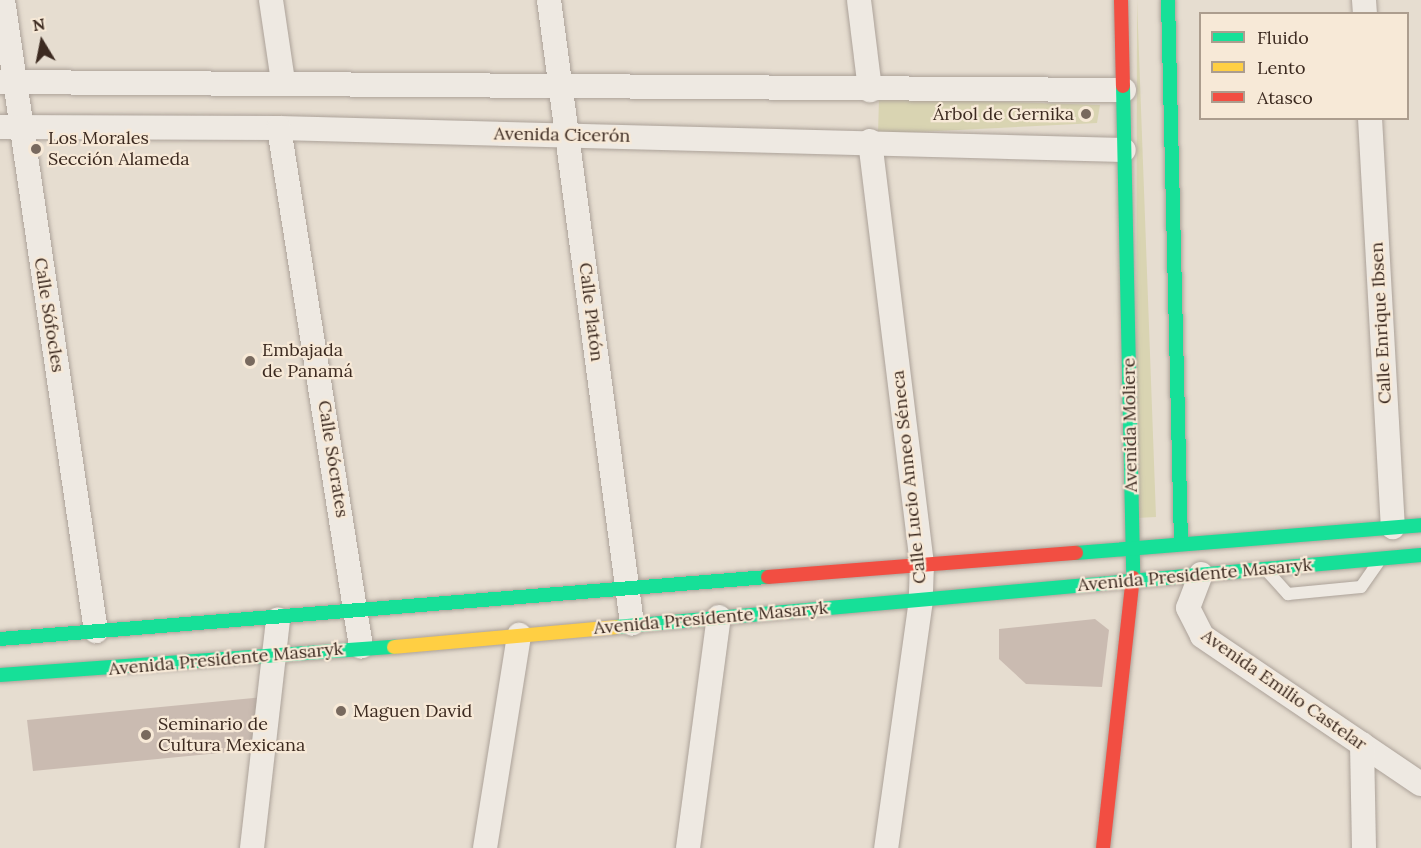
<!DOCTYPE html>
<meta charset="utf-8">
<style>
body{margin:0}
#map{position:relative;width:1421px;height:848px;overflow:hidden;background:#e6ddd0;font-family:Lora,serif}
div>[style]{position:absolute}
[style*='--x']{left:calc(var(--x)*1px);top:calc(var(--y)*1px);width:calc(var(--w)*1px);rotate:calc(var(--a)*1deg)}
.green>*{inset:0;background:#d9d4b2}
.building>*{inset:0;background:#cabbb1}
.roads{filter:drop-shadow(0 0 2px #aca299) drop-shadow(0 0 2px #aca299)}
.lane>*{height:12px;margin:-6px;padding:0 6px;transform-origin:6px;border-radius:6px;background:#eee9e2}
.street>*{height:24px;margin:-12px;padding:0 12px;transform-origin:12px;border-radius:12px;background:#eee9e2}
.fast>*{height:14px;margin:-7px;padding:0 7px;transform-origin:7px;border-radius:7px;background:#16e098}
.slow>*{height:14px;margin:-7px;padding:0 7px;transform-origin:7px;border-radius:7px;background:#ffcf43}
.jam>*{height:14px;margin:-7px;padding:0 7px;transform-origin:7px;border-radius:7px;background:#f24e42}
.dots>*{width:16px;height:16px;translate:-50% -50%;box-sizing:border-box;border:3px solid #f7e9d7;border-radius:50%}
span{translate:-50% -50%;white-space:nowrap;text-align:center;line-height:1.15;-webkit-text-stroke:4.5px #f7e9d7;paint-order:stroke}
.poi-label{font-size:18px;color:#3c2a20}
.right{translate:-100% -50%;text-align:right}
.left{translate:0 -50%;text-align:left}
.street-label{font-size:18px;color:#3c2a20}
.legend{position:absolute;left:1199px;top:12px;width:210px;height:108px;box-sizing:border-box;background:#f7e9d7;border:2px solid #ac9d8e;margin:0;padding:8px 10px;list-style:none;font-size:18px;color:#3c2a20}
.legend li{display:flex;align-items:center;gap:12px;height:30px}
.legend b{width:30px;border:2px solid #ac9d8e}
.north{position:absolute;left:12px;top:12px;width:60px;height:60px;-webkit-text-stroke:4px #f7e9d7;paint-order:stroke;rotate:350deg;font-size:16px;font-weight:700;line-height:24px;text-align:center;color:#3c2a20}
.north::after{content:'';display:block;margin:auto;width:21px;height:27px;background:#3c2a20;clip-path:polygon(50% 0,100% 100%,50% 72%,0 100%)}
</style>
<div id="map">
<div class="green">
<i style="clip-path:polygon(1137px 0,1156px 517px,1136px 518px)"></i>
<i style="clip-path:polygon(879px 98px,1100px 105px,1097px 123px,878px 134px)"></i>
</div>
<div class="building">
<i style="clip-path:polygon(1095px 619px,1109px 630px,1102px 687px,1026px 684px,999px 659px,999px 629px)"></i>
<i style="clip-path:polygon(264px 697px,262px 749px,33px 771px,27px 720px)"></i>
</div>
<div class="roads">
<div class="lane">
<i style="--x:1268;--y:572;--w:30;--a:48"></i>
<i style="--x:1288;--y:594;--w:73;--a:-5.5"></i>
<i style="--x:1361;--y:587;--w:29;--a:-55"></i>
</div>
<div class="street">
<i style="--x:3;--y:0;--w:638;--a:81.62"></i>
<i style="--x:271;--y:0;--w:82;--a:81.6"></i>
<i style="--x:549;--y:0;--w:629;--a:82.42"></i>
<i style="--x:859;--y:0;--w:91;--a:83"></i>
<i style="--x:1364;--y:0;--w:14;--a:86"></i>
<i style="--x:0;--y:82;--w:1124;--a:0.41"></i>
<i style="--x:1370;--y:118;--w:410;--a:86.8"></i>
<i style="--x:0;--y:127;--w:279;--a:0.2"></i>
<i style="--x:279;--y:128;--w:845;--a:1.49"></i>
<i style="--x:279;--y:128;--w:525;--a:81.02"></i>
<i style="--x:870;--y:141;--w:425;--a:83"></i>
<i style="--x:922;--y:563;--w:37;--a:92"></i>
<i style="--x:921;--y:600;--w:250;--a:98"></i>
<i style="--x:1201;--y:574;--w:36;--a:111"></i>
<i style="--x:1188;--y:608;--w:31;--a:63"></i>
<i style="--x:1202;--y:636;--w:264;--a:34.1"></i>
<i style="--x:1362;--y:744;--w:104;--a:88.9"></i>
<i style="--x:252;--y:848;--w:230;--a:-83.5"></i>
<i style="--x:485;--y:848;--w:216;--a:-80.9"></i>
<i style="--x:688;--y:848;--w:233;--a:-82.4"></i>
</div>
<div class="fast">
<i style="--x:1168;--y:0;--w:544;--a:88.63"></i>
<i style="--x:1123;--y:86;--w:492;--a:88.8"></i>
<i style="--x:1076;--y:553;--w:346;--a:-4.6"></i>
<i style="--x:616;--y:627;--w:808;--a:-5.11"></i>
<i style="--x:0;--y:639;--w:770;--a:-4.62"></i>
<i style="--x:0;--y:675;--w:395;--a:-4.1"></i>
</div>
<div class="slow">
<i style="--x:394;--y:647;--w:223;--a:-5.1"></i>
</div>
<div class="jam">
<i style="--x:1121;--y:0;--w:86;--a:88.7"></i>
<i style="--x:768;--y:577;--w:309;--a:-4.5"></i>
<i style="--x:1103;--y:848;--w:272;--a:-83.7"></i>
</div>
</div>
<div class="dots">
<i style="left:1086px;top:114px;background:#78695e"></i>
<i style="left:36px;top:149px;background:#78695e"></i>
<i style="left:250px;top:361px;background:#78695e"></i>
<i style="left:341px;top:711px;background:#78695e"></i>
<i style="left:146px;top:735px;background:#78695e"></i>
</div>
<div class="poi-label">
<span class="right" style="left:1074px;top:114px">Árbol de Gernika</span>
<span class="left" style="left:48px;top:149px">Los Morales<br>Sección Alameda</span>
<span class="left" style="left:262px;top:361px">Embajada<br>de Panamá</span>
<span class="left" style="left:353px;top:711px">Maguen David</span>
<span class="left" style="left:158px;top:735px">Seminario de<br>Cultura Mexicana</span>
</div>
<div class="street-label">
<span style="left:562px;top:135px;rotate:1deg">Avenida Cicerón</span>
<span style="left:591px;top:312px;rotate:83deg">Calle Platón</span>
<span style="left:49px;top:315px;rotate:81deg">Calle Sófocles</span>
<span style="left:1381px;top:323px;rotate:-93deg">Calle Enrique Ibsen</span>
<span style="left:1130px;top:425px;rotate:-91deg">Avenida Moliere</span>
<span style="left:333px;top:459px;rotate:81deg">Calle Sócrates</span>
<span style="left:909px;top:477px;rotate:-96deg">Calle Lucio Anneo Séneca</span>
<span style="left:1195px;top:575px;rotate:-5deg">Avenida Presidente Masaryk</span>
<span style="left:711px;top:618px;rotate:-5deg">Avenida Presidente Masaryk</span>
<span style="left:226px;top:659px;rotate:-5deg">Avenida Presidente Masaryk</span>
<span style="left:1284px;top:690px;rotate:35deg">Avenida Emilio Castelar</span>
</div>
<ul class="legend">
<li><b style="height:8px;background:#16e098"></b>Fluido</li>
<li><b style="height:8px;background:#ffcf43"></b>Lento</li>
<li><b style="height:8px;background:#f24e42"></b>Atasco</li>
</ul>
<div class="north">N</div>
</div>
